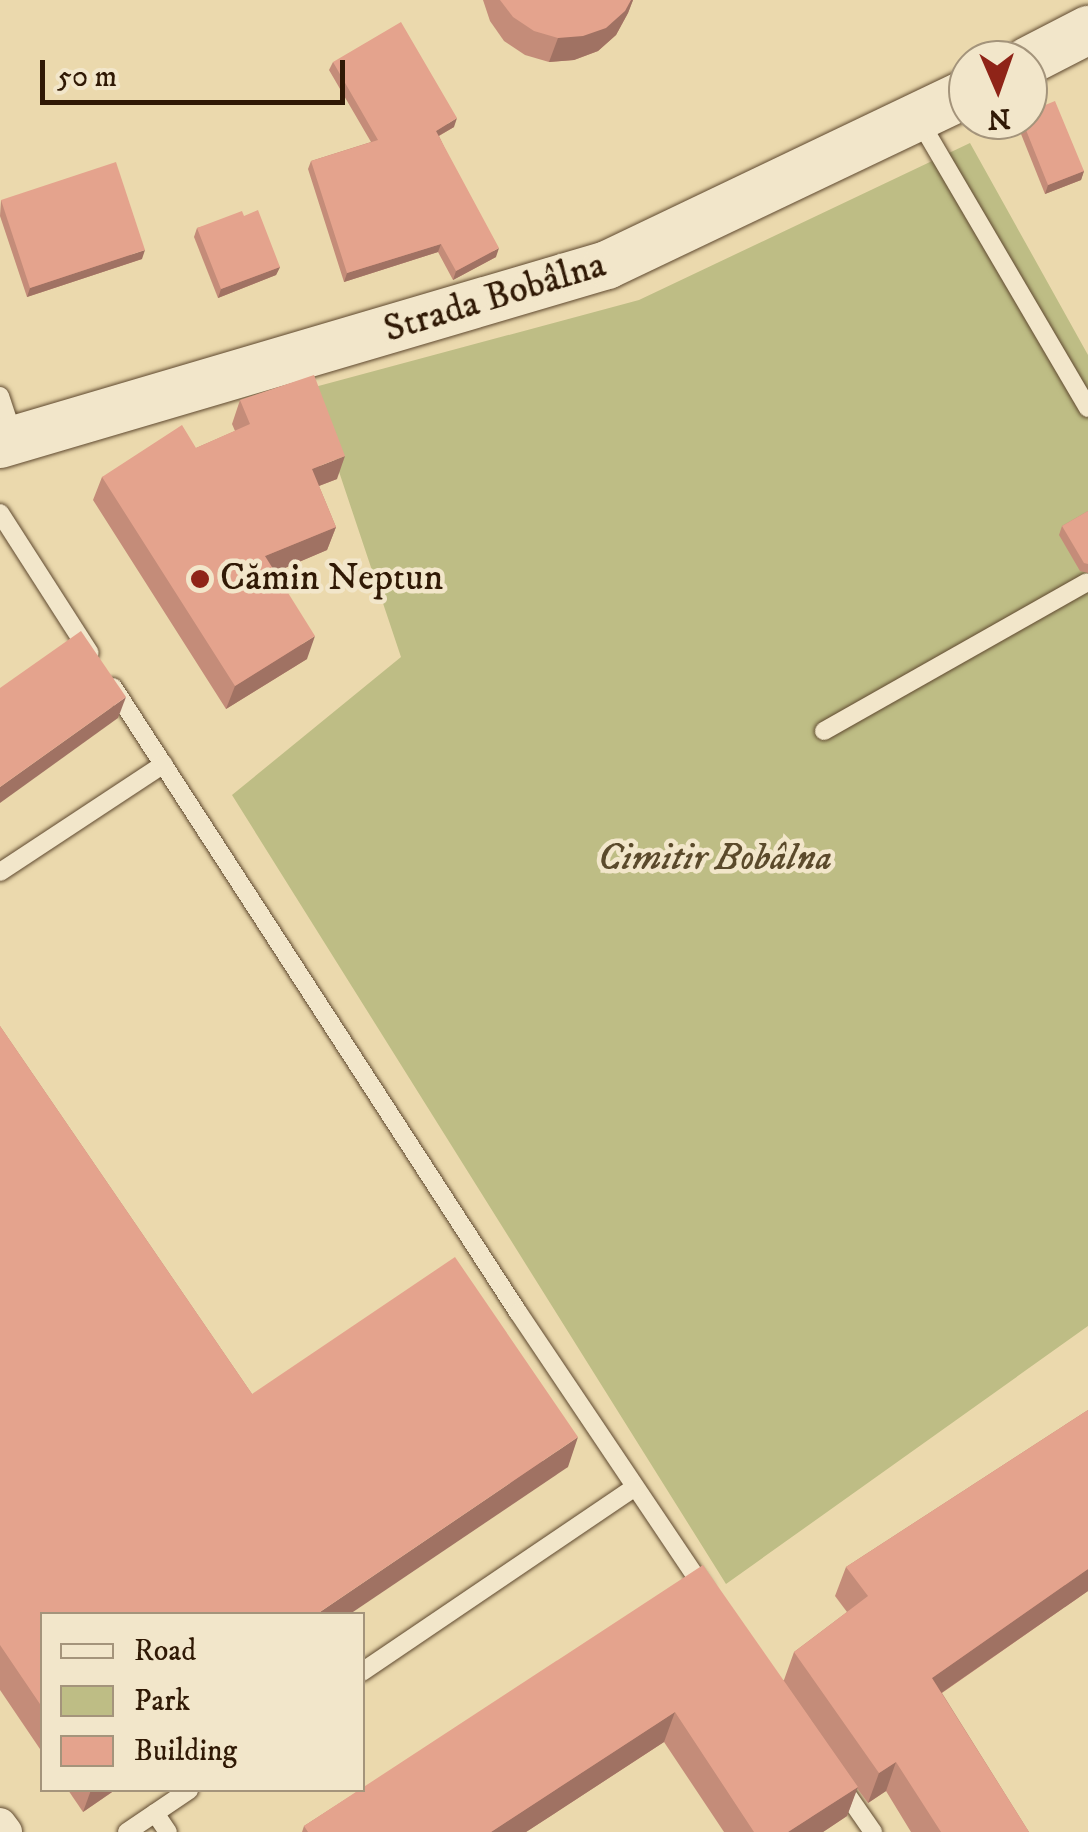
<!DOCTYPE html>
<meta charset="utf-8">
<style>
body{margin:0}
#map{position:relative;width:1088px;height:1832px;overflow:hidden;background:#ebd9ad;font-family:"IM FELL DW Pica",serif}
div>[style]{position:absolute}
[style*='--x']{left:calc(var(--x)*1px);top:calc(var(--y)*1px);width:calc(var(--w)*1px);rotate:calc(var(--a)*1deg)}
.green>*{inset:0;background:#bebd85}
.roads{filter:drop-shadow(0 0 2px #5f492f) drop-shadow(0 0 2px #5f492f)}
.service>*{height:18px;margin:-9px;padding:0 9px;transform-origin:9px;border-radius:9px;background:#f2e6ca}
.minor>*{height:32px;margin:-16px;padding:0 16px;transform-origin:16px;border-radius:16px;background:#f2e6ca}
.secondary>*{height:48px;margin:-24px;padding:0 24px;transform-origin:24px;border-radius:24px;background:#f2e6ca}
.wall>*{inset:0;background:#c48c79}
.shaded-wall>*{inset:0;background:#a07263}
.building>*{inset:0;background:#e4a38d}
.dots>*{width:28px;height:28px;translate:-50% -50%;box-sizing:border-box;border:5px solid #f2e6ca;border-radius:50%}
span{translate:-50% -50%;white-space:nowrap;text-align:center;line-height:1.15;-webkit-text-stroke:9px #f2e6ca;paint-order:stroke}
.street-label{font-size:38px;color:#301905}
.poi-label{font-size:38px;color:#301905}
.left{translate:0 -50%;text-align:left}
.park-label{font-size:38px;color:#5b4a2b;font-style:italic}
.legend{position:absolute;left:40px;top:1612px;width:325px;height:180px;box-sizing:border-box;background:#f2e6ca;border:2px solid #a4947b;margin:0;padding:12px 18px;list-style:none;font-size:30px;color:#301905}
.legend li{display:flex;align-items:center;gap:20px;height:50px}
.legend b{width:50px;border:2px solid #a4947b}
.north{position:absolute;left:948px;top:40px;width:100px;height:100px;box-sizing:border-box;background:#f2e6ca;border:2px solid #a4947b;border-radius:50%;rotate:178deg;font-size:28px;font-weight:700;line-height:40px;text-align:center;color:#301905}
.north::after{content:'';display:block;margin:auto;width:35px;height:45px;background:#8f2418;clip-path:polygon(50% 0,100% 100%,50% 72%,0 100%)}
.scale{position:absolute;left:40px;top:60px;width:305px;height:45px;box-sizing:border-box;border:5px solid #301905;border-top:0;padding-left:12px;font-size:30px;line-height:35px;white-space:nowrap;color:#301905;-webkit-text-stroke:8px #f2e6ca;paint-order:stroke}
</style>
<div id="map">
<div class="green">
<i style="clip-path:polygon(970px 143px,1088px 355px,1088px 1326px,726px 1584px,232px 795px,401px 657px,311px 388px,639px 300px)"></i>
</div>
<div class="roads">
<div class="service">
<i style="--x:919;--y:120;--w:334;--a:59.6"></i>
<i style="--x:0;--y:396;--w:44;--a:71.6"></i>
<i style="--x:0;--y:513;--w:166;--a:57.3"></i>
<i style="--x:113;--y:687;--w:745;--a:57.06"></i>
<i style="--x:518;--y:1312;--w:334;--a:56.1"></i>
<i style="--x:824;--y:731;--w:302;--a:-29.5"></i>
<i style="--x:0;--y:872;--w:196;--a:-33.4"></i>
<i style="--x:362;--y:1672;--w:328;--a:-34.1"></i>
<i style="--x:839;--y:1783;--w:60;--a:55.2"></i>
<i style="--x:155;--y:1813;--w:23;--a:56"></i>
<i style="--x:127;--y:1832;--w:75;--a:-34.1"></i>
</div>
<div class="minor">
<i style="--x:0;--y:1824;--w:10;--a:53"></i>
</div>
<div class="secondary">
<i style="--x:1028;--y:61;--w:68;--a:-27.3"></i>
<i style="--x:0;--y:444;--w:633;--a:-16.43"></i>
<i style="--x:607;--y:265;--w:400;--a:-25.5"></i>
</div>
</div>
<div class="wall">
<i style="clip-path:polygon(483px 0,633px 0,628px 13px,616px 35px,598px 51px,574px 60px,549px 62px,525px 55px,504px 41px,490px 21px)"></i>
<i style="clip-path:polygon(333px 62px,454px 127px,439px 136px,496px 257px,453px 280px,438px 252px,344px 282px,308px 169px,311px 161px,371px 142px,329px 70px)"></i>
<i style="clip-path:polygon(1018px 120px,1028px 120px,1084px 171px,1081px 180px,1045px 194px,1017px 124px)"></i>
<i style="clip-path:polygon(1px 200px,142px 259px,27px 297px,0 216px)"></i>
<i style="clip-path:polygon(244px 216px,280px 267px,276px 275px,218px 298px,194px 237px,197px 228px)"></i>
<i style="clip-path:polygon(240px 400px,337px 479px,319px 486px,336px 527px,327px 550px,275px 572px,307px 659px,226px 709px,93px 500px,102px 477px,196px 448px,235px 431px,232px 424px)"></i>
<i style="clip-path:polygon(1088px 511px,1088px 573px,1080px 571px,1059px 535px,1062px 526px)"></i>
<i style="clip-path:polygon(0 1026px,252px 1394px,568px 1467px,42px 1614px,42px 1752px,0 1690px)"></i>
<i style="clip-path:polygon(1088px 1410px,1088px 1591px,942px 1693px,1029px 1832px,911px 1832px,886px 1791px,868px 1803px,857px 1788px,847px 1816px,823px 1832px,724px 1832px,664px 1742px,526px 1832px,302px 1832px,304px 1826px,360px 1790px,784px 1680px,794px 1652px,847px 1612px,835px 1596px,846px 1567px)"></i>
<i style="clip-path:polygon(68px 1790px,115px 1790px,83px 1812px)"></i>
</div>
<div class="shaded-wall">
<i style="clip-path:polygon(631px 0,633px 0,628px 13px,616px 35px,598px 51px,574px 60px,549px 62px,558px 38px)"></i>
<i style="clip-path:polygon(457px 118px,454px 127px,433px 139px,436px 131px)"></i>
<i style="clip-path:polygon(1084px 171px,1081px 180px,1045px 194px,1048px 185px)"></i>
<i style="clip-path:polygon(441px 244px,438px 252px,344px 282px,347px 273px)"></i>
<i style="clip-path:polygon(499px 248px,496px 257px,453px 280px,456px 271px)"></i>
<i style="clip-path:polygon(145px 250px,142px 259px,27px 297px,30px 288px)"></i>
<i style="clip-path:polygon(280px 267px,276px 275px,218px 298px,221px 289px)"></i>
<i style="clip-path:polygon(345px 456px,337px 479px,303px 492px,312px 469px)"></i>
<i style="clip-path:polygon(336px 527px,327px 550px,257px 580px,265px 556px)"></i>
<i style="clip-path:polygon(315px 636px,307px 659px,226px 709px,235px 686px)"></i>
<i style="clip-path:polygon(126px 697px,118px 718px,0 803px,0 787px)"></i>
<i style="clip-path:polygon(578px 1437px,568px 1467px,350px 1614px,317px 1614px)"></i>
<i style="clip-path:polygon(1088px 1569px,1088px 1591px,921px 1707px,932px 1678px)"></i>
<i style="clip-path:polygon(675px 1712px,664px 1742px,526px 1832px,491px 1832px)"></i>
<i style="clip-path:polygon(896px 1762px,886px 1791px,868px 1803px,879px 1773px)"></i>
<i style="clip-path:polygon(858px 1787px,847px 1816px,823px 1832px,788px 1832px)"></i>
<i style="clip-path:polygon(91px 1790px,115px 1790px,83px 1812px)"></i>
</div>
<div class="building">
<i style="clip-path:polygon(500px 0,631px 0,625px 11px,606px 28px,583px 36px,558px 38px,534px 31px,513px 17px)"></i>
<i style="clip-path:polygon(401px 22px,457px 118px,436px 131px,499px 248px,456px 271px,441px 244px,347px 273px,311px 161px,378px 140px,333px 62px)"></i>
<i style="clip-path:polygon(1055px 101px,1084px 171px,1048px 185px,1022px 120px,1028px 120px,1028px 112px)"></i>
<i style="clip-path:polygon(116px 162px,145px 250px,30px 288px,1px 200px)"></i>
<i style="clip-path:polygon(258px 210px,280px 267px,221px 289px,197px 228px,242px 211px,244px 216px)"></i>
<i style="clip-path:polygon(314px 375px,345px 456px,312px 469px,336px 527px,265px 556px,315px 636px,235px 686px,102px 477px,182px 425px,196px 448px,250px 424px,240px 400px)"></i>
<i style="clip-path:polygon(1088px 511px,1088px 564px,1084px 563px,1062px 526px)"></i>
<i style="clip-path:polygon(81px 631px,126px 697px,0 787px,0 688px)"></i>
<i style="clip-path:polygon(0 1026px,252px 1394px,455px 1257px,578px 1437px,317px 1614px,42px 1614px,42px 1707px,0 1645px)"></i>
<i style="clip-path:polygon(1088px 1410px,1088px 1569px,932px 1678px,1029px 1832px,941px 1832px,896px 1762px,879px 1773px,794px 1652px,868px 1596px,846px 1567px)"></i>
<i style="clip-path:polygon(703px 1565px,858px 1787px,788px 1832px,754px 1832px,675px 1712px,491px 1832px,308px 1832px,304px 1826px)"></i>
</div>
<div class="dots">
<i style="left:200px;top:579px;background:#8f2418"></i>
</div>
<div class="street-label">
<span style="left:495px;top:298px;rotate:-17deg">Strada Bobâlna</span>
</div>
<div class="poi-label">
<span class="left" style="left:220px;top:579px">Cămin Neptun</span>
</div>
<div class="park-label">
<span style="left:715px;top:859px">Cimitir Bobâlna</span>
</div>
<ul class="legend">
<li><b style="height:12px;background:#f2e6ca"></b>Road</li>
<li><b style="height:28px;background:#bebd85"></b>Park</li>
<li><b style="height:28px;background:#e4a38d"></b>Building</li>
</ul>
<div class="north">N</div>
<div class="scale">50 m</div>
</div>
